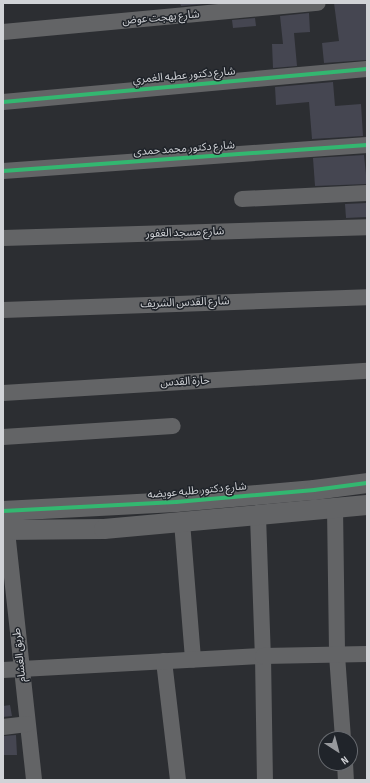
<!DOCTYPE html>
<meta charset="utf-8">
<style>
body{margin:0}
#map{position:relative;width:370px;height:783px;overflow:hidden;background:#2c2e32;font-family:"Sofia Sans Condensed","Noto Sans Arabic",sans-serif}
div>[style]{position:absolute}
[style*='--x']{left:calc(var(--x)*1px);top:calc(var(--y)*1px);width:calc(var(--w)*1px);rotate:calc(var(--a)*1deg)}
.building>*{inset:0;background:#454651}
.minor>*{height:16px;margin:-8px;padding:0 8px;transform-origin:8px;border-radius:8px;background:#636466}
.tertiary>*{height:20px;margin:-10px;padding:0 10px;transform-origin:10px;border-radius:10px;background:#636466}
.cycleway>*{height:4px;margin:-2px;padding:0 2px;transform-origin:2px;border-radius:2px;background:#33b770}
span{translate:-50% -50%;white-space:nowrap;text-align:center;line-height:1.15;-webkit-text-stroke:3px #20242a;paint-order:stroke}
.street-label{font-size:11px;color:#d1d3d7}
.frame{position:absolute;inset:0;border:4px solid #d1d3d7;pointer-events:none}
.north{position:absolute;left:318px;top:731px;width:40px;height:40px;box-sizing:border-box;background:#20242a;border:1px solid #676a6f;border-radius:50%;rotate:144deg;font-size:11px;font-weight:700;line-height:16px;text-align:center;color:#d1d3d7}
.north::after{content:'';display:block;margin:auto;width:14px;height:18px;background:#97999d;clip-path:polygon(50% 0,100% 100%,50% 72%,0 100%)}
</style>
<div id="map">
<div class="building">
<i style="clip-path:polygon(180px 3px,214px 3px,181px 6px)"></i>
<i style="clip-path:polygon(334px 3px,367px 3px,367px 60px,324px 63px,322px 43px,339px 41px)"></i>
<i style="clip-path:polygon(309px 13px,310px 32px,294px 33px,297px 66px,273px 68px,272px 44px,283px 44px,280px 16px)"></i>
<i style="clip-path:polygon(255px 18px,256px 26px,233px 28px,232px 20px)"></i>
<i style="clip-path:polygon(333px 82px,335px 106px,361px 104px,363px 136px,312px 139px,309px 102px,276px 105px,275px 87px)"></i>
<i style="clip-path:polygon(364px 155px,367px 184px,315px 186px,313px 158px)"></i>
<i style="clip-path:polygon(367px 203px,367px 217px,346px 218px,345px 204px)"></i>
<i style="clip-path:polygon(10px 705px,12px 716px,3px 717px,3px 706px)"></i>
<i style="clip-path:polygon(16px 735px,17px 755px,3px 755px,3px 736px)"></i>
</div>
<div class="minor">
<i style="--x:3;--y:32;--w:316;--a:-5.3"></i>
<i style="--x:3;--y:102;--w:365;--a:-5.2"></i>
<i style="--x:3;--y:171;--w:365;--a:-4.1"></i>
<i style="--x:242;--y:199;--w:125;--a:-2.7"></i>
<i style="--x:3;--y:238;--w:364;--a:-1.7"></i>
<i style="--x:3;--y:310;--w:364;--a:-2"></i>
<i style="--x:3;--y:393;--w:365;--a:-3.5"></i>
<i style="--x:3;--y:437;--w:170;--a:-3.7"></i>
<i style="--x:335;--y:508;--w:147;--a:89.2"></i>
<i style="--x:337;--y:655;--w:84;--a:85.9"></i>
<i style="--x:258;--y:516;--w:140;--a:88"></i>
<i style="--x:263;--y:656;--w:124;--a:89.1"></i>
<i style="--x:182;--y:522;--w:138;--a:85.4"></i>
<i style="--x:7;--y:531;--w:250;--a:83.8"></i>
<i style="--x:164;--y:661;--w:120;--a:83.3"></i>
<i style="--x:3;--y:670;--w:260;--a:-3.1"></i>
<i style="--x:263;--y:656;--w:104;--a:-1.1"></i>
<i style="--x:3;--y:727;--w:24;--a:-7"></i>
<i style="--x:345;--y:763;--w:17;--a:87"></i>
</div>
<div class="tertiary">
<i style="--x:3;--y:511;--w:173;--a:-3"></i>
<i style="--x:176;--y:502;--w:139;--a:-5"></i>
<i style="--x:314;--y:490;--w:53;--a:-7.5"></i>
<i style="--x:3;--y:530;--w:101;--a:-0.6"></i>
<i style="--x:104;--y:529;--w:264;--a:-5.2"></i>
</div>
<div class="cycleway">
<i style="--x:3;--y:102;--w:365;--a:-5.2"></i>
<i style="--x:3;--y:171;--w:365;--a:-4.1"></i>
<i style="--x:3;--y:511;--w:173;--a:-3"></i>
<i style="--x:176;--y:502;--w:139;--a:-5"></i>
<i style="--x:314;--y:490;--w:53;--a:-7.5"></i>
</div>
<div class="street-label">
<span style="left:161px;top:18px;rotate:-5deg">شارع بهجت عوض</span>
<span style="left:184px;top:76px;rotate:-5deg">شارع دكتور عطيه الغمري</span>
<span style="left:184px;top:149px;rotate:-4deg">شارع دكتور محمد حمدى</span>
<span style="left:185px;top:233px;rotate:-2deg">شارع مسجد الغفور</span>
<span style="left:185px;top:303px;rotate:-2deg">شارع القدس الشريف</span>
<span style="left:185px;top:382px;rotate:-3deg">حارة القدس</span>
<span style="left:197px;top:491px;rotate:-5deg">شارع دكتور طلبه عويضه</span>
<span style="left:20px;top:655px;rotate:-96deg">طريق الغشام</span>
</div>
<div class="frame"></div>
<div class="north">N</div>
</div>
